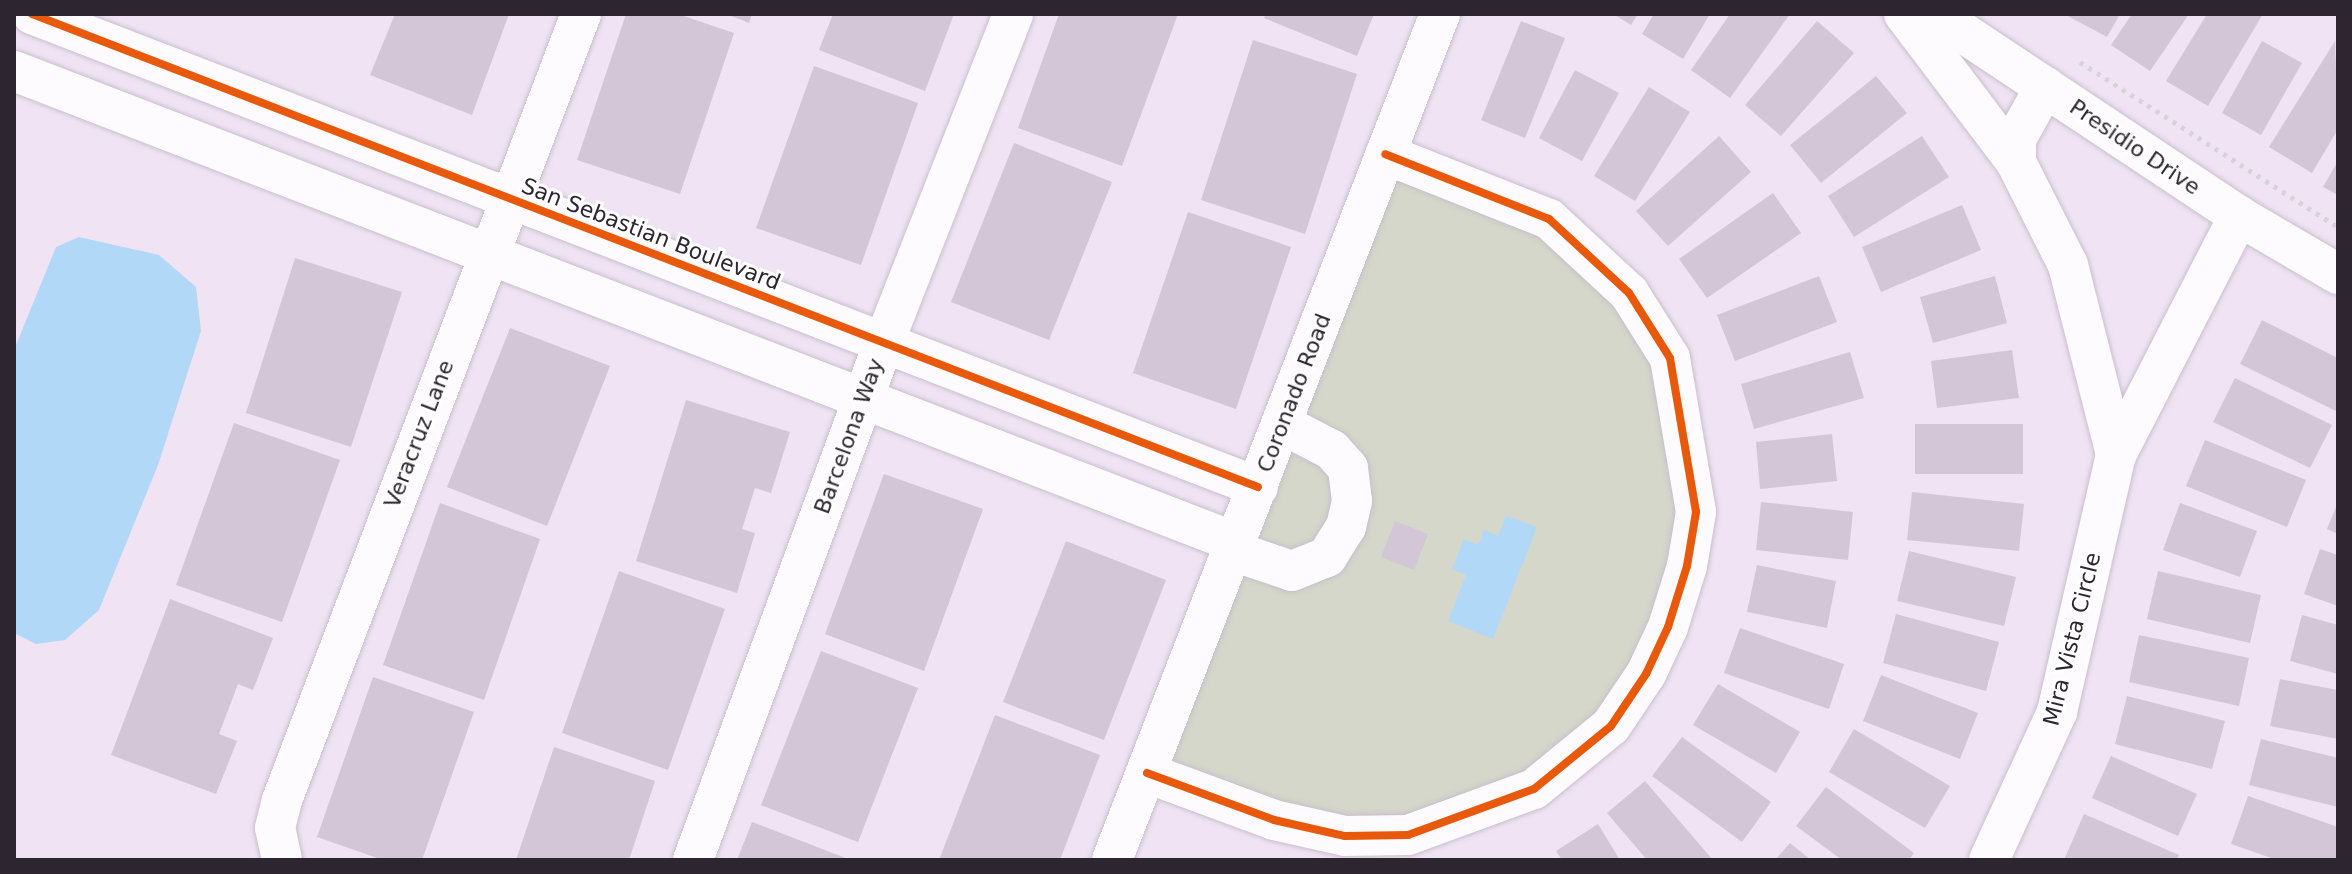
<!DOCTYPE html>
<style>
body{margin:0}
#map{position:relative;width:2352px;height:874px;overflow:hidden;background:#f0e3f4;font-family:"DejaVu Sans",sans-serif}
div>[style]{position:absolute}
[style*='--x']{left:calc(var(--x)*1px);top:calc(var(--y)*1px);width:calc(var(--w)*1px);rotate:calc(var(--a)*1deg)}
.green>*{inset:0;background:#d4d7c9}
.water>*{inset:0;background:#b2d8f8}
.building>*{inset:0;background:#d3c6d7}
.path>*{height:5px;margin-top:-2.5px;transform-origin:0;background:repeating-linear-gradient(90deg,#d7d4d9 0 4px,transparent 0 10px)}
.roads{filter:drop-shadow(0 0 2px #c8bfcc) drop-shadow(0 0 2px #c8bfcc)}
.minor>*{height:40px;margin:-20px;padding:0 20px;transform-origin:20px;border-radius:20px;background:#fdfbfd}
.cycleway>*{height:8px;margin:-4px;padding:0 4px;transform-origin:4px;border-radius:4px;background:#e8590c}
span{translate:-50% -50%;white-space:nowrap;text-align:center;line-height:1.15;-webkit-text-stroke:6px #fff;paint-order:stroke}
.street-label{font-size:22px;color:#2d2530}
.frame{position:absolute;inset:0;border:16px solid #2d2530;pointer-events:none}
</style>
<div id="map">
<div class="green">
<i style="clip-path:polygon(1385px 154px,1434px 170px,1629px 293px,1696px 512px,1611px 726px,1408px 835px,1147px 773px)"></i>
</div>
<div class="water">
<i style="clip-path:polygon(79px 237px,159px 255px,196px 287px,201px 331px,158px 465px,99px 610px,65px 640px,36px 644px,14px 633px,14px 350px,56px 247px)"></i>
<i style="clip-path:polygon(1506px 516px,1537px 527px,1493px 639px,1448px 621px,1466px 575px,1452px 569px,1464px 539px,1478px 545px,1484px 530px,1498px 536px)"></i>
</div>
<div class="building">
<i style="clip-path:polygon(395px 14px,509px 14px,472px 115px,370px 75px)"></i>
<i style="clip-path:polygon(626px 14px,678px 14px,734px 33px,680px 194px,577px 160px)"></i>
<i style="clip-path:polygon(726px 14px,752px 14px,749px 23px)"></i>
<i style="clip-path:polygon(833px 14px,954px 14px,925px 91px,819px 50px)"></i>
<i style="clip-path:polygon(1059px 14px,1178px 14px,1122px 166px,1018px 128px)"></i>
<i style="clip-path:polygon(1266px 14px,1374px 14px,1357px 56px,1264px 18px)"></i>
<i style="clip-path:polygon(1613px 14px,1638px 14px,1631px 25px)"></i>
<i style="clip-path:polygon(1654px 14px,1710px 14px,1683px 59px,1642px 34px)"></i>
<i style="clip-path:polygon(1730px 14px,1790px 14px,1730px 98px,1691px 70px)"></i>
<i style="clip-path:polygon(2064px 14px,2120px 14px,2107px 37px)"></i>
<i style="clip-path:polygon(2132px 14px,2189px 14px,2150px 71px,2111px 45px)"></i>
<i style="clip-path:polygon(2207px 14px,2263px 14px,2208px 106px,2166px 81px)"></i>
<i style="clip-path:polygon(1521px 21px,1565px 38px,1525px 138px,1481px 120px)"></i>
<i style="clip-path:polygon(1817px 21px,1854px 53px,1781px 136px,1745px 105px)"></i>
<i style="clip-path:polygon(1253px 40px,1357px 74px,1305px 234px,1201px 200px)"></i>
<i style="clip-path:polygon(2262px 41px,2302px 63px,2261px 135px,2222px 113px)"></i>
<i style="clip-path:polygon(2335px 41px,2338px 129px,2312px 173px,2269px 147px)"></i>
<i style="clip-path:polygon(814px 66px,918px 103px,861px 265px,756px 228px)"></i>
<i style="clip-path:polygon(1575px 70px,1619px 93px,1582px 161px,1539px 138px)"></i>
<i style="clip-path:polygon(1876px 76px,1907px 113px,1821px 183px,1790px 145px)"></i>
<i style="clip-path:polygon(1649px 87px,1690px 112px,1635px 201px,1594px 176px)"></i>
<i style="clip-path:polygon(1719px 136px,1751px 172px,1668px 246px,1636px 211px)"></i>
<i style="clip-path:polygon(1922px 136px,1949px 177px,1854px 237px,1828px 196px)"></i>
<i style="clip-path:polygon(1014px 143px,1112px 182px,1049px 340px,951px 302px)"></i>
<i style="clip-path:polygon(2338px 161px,2338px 195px,2323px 187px)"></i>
<i style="clip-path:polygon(1773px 193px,1801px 233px,1707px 298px,1679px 259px)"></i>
<i style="clip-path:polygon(1962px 205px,1981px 250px,1881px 292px,1862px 247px)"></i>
<i style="clip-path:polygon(1188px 212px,1291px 247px,1236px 409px,1133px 373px)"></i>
<i style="clip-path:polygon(295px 258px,402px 292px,351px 447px,246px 413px)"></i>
<i style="clip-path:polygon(1819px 276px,1837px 322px,1735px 361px,1717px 315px)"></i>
<i style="clip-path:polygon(1995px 276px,2007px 323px,1933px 343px,1920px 297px)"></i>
<i style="clip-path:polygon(2262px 320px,2338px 358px,2338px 412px,2240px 364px)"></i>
<i style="clip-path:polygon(510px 328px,610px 366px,547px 526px,447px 487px)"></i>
<i style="clip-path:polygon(2012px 350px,2019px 398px,1937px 408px,1931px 361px)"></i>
<i style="clip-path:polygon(1850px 352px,1864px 398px,1754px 429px,1741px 384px)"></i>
<i style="clip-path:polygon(2235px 378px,2332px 425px,2310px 468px,2213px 422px)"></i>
<i style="clip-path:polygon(686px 400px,790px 432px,771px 493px,755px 488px,742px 529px,755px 533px,737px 593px,636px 561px)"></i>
<i style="clip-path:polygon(234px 423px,340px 460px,282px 622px,176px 585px)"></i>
<i style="clip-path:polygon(1915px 424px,2023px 424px,2023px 474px,1915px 474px)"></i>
<i style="clip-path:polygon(1832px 434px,1837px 481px,1760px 489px,1756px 442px)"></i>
<i style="clip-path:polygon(2205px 440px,2306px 480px,2287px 527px,2186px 486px)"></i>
<i style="clip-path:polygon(884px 474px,983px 509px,924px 671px,825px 634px)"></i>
<i style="clip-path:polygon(1912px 492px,2024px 504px,2019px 551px,1907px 540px)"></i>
<i style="clip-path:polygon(1761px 502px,1853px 512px,1848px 560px,1756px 550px)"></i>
<i style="clip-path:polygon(2338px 502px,2338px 534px,2327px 529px)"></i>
<i style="clip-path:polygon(440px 503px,540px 539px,484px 700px,383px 665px)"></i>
<i style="clip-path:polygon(2180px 503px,2257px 531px,2240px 577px,2163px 550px)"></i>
<i style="clip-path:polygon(1395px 521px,1428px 534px,1414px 570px,1381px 557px)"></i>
<i style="clip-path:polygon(1066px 541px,1166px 580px,1104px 740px,1003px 702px)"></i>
<i style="clip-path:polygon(2320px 549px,2338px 555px,2338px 606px,2304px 594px)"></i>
<i style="clip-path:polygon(1909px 551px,2016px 577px,2004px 626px,1897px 601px)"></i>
<i style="clip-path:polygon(1757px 565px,1836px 581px,1827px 628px,1747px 612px)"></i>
<i style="clip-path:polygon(619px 571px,725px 609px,668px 770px,562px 733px)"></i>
<i style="clip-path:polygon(2158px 571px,2261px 595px,2250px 643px,2147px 619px)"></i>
<i style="clip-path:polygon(170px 599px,273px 638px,253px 690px,238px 684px,219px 734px,237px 741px,216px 794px,111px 755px)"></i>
<i style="clip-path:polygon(1896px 614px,1999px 642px,1986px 691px,1883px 663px)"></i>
<i style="clip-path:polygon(2302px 615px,2338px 625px,2338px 674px,2290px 661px)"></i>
<i style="clip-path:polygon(1740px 628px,1844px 664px,1829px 709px,1724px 673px)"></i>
<i style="clip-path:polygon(2139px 635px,2249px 658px,2239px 706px,2129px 682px)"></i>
<i style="clip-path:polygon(821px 651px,918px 688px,858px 842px,761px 805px)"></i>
<i style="clip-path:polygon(1881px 675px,1978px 713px,1960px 759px,1863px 721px)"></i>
<i style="clip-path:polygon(373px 677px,474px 712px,422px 860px,383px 860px,317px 837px)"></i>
<i style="clip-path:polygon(2280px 679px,2338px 690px,2338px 739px,2270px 726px)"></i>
<i style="clip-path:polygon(1718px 684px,1800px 732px,1776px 773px,1693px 725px)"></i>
<i style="clip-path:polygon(2127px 696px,2225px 721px,2212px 769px,2115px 744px)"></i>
<i style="clip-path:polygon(995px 715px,1100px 755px,1060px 860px,939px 860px)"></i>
<i style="clip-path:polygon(1854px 729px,1950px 786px,1925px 828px,1829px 772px)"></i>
<i style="clip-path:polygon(1682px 737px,1771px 802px,1742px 842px,1652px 776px)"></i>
<i style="clip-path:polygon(2261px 739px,2338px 758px,2338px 807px,2249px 785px)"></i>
<i style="clip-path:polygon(554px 747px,655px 781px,629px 860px,516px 860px)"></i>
<i style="clip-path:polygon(2111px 756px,2197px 794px,2178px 836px,2092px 798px)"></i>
<i style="clip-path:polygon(1645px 781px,1713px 860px,1647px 860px,1607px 813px)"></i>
<i style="clip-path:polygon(1826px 787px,1914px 853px,1909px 860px,1842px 860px,1796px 826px)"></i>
<i style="clip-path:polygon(2248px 796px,2338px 827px,2338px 860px,2277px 860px,2231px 844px)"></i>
<i style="clip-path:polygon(2084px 814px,2179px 855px,2177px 860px,2064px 860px)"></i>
<i style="clip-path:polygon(752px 822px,851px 860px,737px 860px)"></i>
<i style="clip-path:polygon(1598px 824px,1620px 860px,1562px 860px,1556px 851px)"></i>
<i style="clip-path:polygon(1790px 843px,1811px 860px,1775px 860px)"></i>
</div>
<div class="path">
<i style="--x:2080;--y:62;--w:306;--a:32.6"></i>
</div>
<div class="roads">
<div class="minor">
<i style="--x:32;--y:14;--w:1314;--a:21.1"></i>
<i style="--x:1904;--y:14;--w:186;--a:52.9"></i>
<i style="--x:2016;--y:162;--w:115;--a:63.2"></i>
<i style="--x:2068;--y:265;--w:196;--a:75.8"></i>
<i style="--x:1935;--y:14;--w:365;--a:33.6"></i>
<i style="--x:2239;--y:216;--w:115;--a:30.4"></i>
<i style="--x:14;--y:71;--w:1311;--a:21.1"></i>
<i style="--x:2016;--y:162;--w:23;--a:-90"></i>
<i style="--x:2016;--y:139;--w:60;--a:-60.9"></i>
<i style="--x:1233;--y:551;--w:62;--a:18.7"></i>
<i style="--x:1292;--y:571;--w:38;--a:-22"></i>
<i style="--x:1327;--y:557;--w:36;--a:-58"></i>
<i style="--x:1346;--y:527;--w:27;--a:-77"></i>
<i style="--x:1352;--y:501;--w:33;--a:-97"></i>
<i style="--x:1348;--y:468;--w:24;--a:-132"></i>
<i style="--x:1332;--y:450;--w:56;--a:-152.5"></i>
<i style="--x:1147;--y:773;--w:135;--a:20.3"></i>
<i style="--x:1274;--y:820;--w:73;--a:12.7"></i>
<i style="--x:1345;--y:836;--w:63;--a:-0.9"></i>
<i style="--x:1408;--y:835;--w:134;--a:-20.1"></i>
<i style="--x:1534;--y:789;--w:99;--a:-39.3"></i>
<i style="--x:1611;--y:726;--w:63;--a:-56.1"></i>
<i style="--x:1646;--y:674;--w:52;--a:-64.9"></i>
<i style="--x:1668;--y:627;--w:64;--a:-72.7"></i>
<i style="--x:1687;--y:566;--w:55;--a:-80.5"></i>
<i style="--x:1696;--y:512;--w:156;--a:-99.6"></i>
<i style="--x:1670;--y:358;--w:77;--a:-122.2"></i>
<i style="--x:1629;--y:293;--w:109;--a:-137.2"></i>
<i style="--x:1549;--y:219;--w:176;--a:-158.4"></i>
<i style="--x:282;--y:860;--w:33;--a:-102"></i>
<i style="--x:275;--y:828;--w:29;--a:-76"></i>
<i style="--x:282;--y:800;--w:841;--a:-69.17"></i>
<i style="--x:693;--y:860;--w:552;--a:-69.76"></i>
<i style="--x:884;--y:342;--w:352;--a:-68.5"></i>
<i style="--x:1112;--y:860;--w:907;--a:-68.81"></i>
<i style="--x:1989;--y:860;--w:163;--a:-65.3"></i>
<i style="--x:2057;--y:712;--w:264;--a:-77.1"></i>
<i style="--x:2116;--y:455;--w:269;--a:-62.8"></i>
</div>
</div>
<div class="cycleway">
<i style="--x:32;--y:14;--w:1314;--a:21.1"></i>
<i style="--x:1147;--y:773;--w:135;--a:20.3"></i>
<i style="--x:1274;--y:820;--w:73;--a:12.7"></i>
<i style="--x:1345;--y:836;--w:63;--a:-0.9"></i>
<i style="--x:1408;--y:835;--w:134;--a:-20.1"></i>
<i style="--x:1534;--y:789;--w:99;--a:-39.3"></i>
<i style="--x:1611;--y:726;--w:63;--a:-56.1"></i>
<i style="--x:1646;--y:674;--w:52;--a:-64.9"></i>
<i style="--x:1668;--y:627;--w:64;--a:-72.7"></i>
<i style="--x:1687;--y:566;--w:55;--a:-80.5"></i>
<i style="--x:1696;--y:512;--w:156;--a:-99.6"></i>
<i style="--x:1670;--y:358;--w:77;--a:-122.2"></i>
<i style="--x:1629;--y:293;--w:109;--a:-137.2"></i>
<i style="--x:1549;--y:219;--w:176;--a:-158.4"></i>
</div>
<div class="street-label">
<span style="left:2135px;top:147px;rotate:34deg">Presidio Drive</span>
<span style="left:651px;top:234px;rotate:21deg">San Sebastian Boulevard</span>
<span style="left:1294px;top:393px;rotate:-69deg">Coronado Road</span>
<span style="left:419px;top:434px;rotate:-69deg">Veracruz Lane</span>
<span style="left:849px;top:436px;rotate:-70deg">Barcelona Way</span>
<span style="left:2072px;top:639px;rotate:-76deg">Mira Vista Circle</span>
</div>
<div class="frame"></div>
</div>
